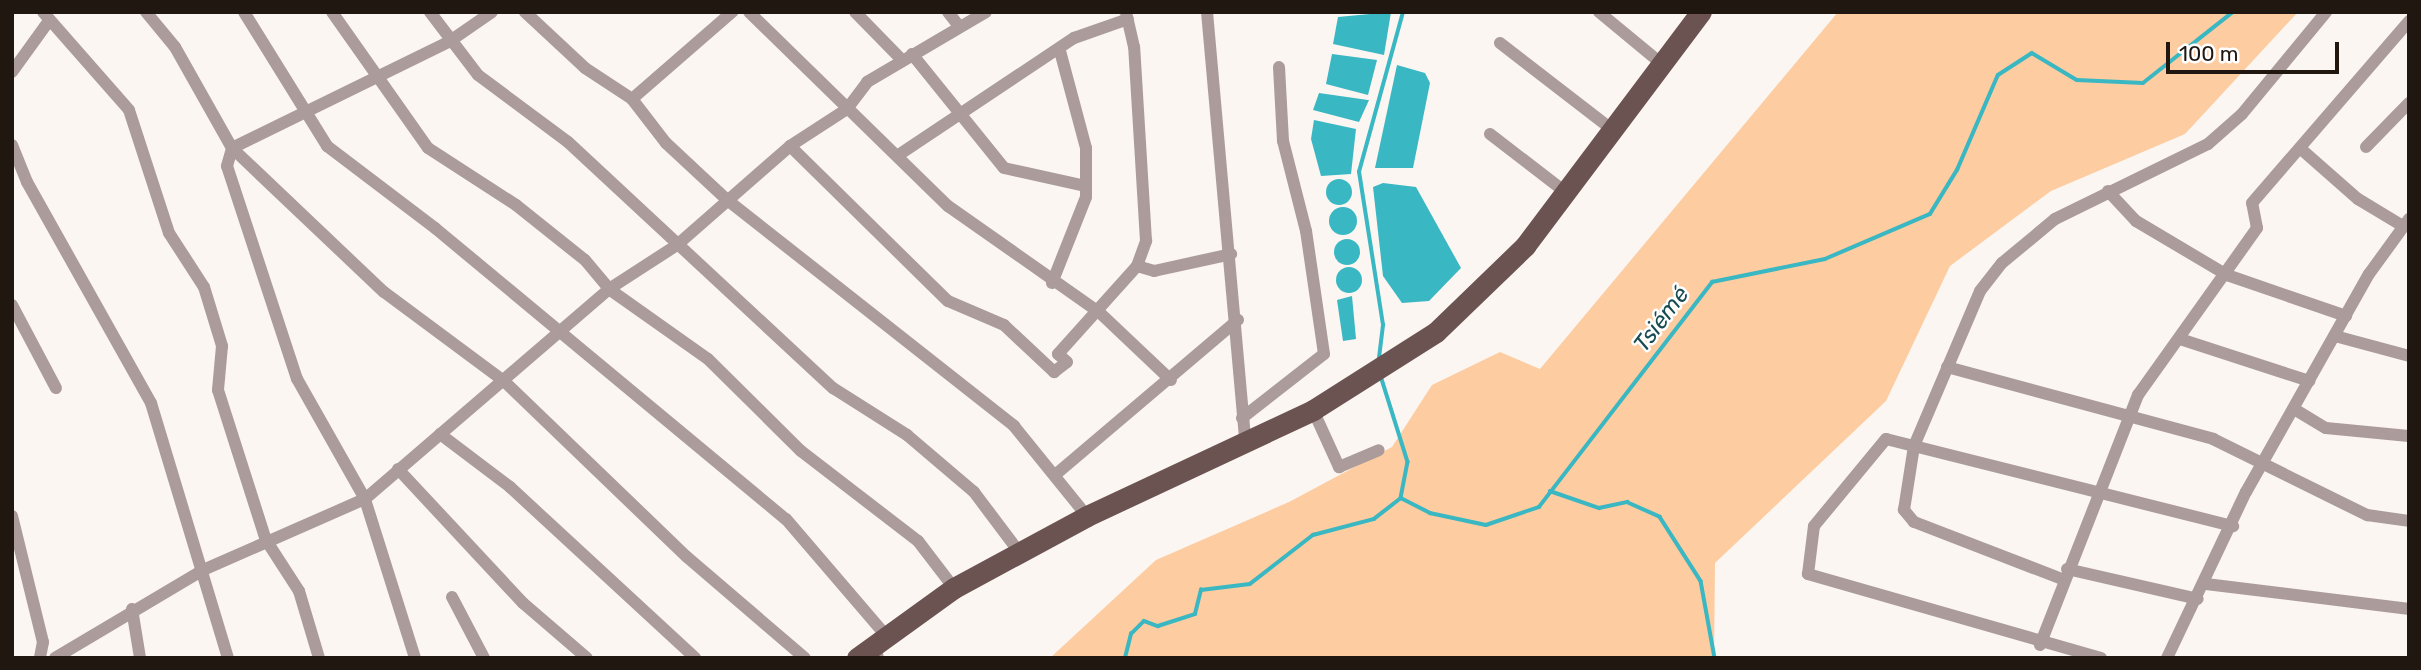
<!DOCTYPE html>
<meta charset="utf-8">
<style>
body{margin:0}
#map{position:relative;width:2421px;height:670px;overflow:hidden;background:#fbf6f2;font-family:Rubik,sans-serif}
div>[style]{position:absolute}
[style*='--x']{left:calc(var(--x)*1px);top:calc(var(--y)*1px);width:calc(var(--w)*1px);rotate:calc(var(--a)*1deg)}
.green>*{inset:0;background:#fdcca0}
.water>*{inset:0;background:#39b7c2}
.round{border-radius:50%}
.stream>*{height:3.5px;margin:-1.75px;padding:0 1.75px;transform-origin:1.75px;border-radius:1.75px;background:#39b7c2}
.street>*{height:12px;margin:-6px;padding:0 6px;transform-origin:6px;border-radius:6px;background:#ab9c9b}
.primary>*{height:21px;margin:-10.5px;padding:0 10.5px;transform-origin:10.5px;border-radius:10.5px;background:#6b5351}
span{translate:-50% -50%;white-space:nowrap;text-align:center;line-height:1.15;-webkit-text-stroke:5px #fff;paint-order:stroke}
.water-label{font-size:23px;color:#174c51;font-style:italic}
.frame{position:absolute;inset:0;border:14px solid #201710;pointer-events:none}
.scale{position:absolute;left:2166px;top:42px;width:173px;height:32px;box-sizing:border-box;border:4px solid #201710;border-top:0;padding-left:9px;font-size:21px;line-height:24px;white-space:nowrap;color:#201710;-webkit-text-stroke:5px #fff;paint-order:stroke}
</style>
<div id="map">
<div class="green">
<i style="clip-path:polygon(1838px 12px,2298px 12px,2185px 134px,2051px 191px,1950px 266px,1886px 401px,1715px 563px,1714px 658px,1050px 658px,1156px 560px,1289px 502px,1392px 447px,1432px 385px,1500px 352px,1540px 369px)"></i>
</div>
<div class="water">
<i style="clip-path:polygon(1391px 12px,1384px 55px,1333px 44px,1338px 17px)"></i>
<i style="clip-path:polygon(1332px 54px,1377px 60px,1368px 95px,1326px 84px)"></i>
<i style="clip-path:polygon(1397px 65px,1425px 73px,1430px 83px,1413px 168px,1375px 168px)"></i>
<i style="clip-path:polygon(1319px 93px,1368px 100px,1369px 100px,1359px 122px,1313px 110px)"></i>
<i style="clip-path:polygon(1314px 120px,1356px 129px,1351px 174px,1321px 176px,1311px 139px)"></i>
<i class="round" style="left:1326px;top:179px;width:26px;height:26px"></i>
<i style="clip-path:polygon(1383px 183px,1416px 187px,1461px 268px,1429px 301px,1402px 303px,1383px 276px,1373px 187px)"></i>
<i class="round" style="left:1329px;top:207px;width:28px;height:28px"></i>
<i class="round" style="left:1334px;top:239px;width:26px;height:26px"></i>
<i class="round" style="left:1336px;top:267px;width:26px;height:26px"></i>
<i style="clip-path:polygon(1352px 296px,1356px 339px,1343px 341px,1337px 300px)"></i>
</div>
<div class="stream">
<i style="--x:1379;--y:358;--w:33;--a:-83"></i>
<i style="--x:1383;--y:325;--w:155;--a:-98.9"></i>
<i style="--x:1359;--y:172;--w:166;--a:-74.6"></i>
<i style="--x:1381;--y:376;--w:90;--a:72.6"></i>
<i style="--x:1408;--y:462;--w:37;--a:101"></i>
<i style="--x:1550;--y:491;--w:52;--a:19.1"></i>
<i style="--x:1599;--y:508;--w:29;--a:-12"></i>
<i style="--x:1627;--y:502;--w:36;--a:24"></i>
<i style="--x:1660;--y:517;--w:76;--a:57.4"></i>
<i style="--x:1701;--y:581;--w:78;--a:79.7"></i>
<i style="--x:1125;--y:658;--w:25;--a:-76"></i>
<i style="--x:1131;--y:634;--w:18;--a:-45"></i>
<i style="--x:1144;--y:621;--w:15;--a:20"></i>
<i style="--x:1158;--y:626;--w:39;--a:-18"></i>
<i style="--x:1195;--y:614;--w:25;--a:-76"></i>
<i style="--x:1201;--y:590;--w:49;--a:-7"></i>
<i style="--x:1250;--y:584;--w:80;--a:-37.9"></i>
<i style="--x:1313;--y:535;--w:63;--a:-14.7"></i>
<i style="--x:1374;--y:519;--w:34;--a:-38"></i>
<i style="--x:1401;--y:498;--w:33;--a:27"></i>
<i style="--x:1430;--y:513;--w:57;--a:12.1"></i>
<i style="--x:1486;--y:525;--w:56;--a:-18.8"></i>
<i style="--x:1539;--y:507;--w:284;--a:-52.4"></i>
<i style="--x:1712;--y:282;--w:115;--a:-11.5"></i>
<i style="--x:1825;--y:259;--w:114;--a:-23.2"></i>
<i style="--x:1930;--y:214;--w:52;--a:-58.5"></i>
<i style="--x:1957;--y:170;--w:103;--a:-66.7"></i>
<i style="--x:1998;--y:75;--w:40;--a:-32.9"></i>
<i style="--x:2032;--y:53;--w:52;--a:31"></i>
<i style="--x:2077;--y:80;--w:66;--a:2.6"></i>
<i style="--x:2143;--y:83;--w:115;--a:-38.3"></i>
</div>
<div class="street">
<i style="--x:43;--y:12;--w:130;--a:48.7"></i>
<i style="--x:129;--y:110;--w:129;--a:72"></i>
<i style="--x:169;--y:233;--w:64;--a:57.1"></i>
<i style="--x:204;--y:287;--w:62;--a:73"></i>
<i style="--x:222;--y:346;--w:44;--a:95.2"></i>
<i style="--x:218;--y:390;--w:157;--a:72.3"></i>
<i style="--x:266;--y:540;--w:61;--a:57.1"></i>
<i style="--x:299;--y:591;--w:70;--a:73.4"></i>
<i style="--x:146;--y:12;--w:45;--a:50.4"></i>
<i style="--x:175;--y:47;--w:116;--a:60.6"></i>
<i style="--x:232;--y:148;--w:209;--a:43.5"></i>
<i style="--x:384;--y:292;--w:151;--a:36.6"></i>
<i style="--x:505;--y:382;--w:252;--a:43.9"></i>
<i style="--x:687;--y:557;--w:155;--a:40.6"></i>
<i style="--x:244;--y:12;--w:158;--a:58.2"></i>
<i style="--x:327;--y:146;--w:136;--a:37.2"></i>
<i style="--x:435;--y:228;--w:456;--a:39.7"></i>
<i style="--x:786;--y:519;--w:155;--a:49.4"></i>
<i style="--x:332;--y:12;--w:166;--a:54.8"></i>
<i style="--x:428;--y:148;--w:105;--a:32.9"></i>
<i style="--x:516;--y:205;--w:88;--a:38.6"></i>
<i style="--x:585;--y:260;--w:38;--a:50"></i>
<i style="--x:609;--y:289;--w:121;--a:35.3"></i>
<i style="--x:708;--y:359;--w:131;--a:44.7"></i>
<i style="--x:801;--y:451;--w:148;--a:37.6"></i>
<i style="--x:918;--y:541;--w:59;--a:52.5"></i>
<i style="--x:430;--y:12;--w:79;--a:52.7"></i>
<i style="--x:478;--y:75;--w:112;--a:36.7"></i>
<i style="--x:568;--y:142;--w:362;--a:42.9"></i>
<i style="--x:833;--y:388;--w:88;--a:32.4"></i>
<i style="--x:907;--y:435;--w:88;--a:40.4"></i>
<i style="--x:974;--y:492;--w:75;--a:53.1"></i>
<i style="--x:525;--y:12;--w:82;--a:43"></i>
<i style="--x:585;--y:68;--w:56;--a:33.4"></i>
<i style="--x:632;--y:99;--w:56;--a:52.3"></i>
<i style="--x:666;--y:143;--w:82;--a:43"></i>
<i style="--x:726;--y:199;--w:367;--a:38.2"></i>
<i style="--x:1014;--y:426;--w:116;--a:51"></i>
<i style="--x:749;--y:12;--w:278;--a:44.3"></i>
<i style="--x:948;--y:206;--w:184;--a:35.1"></i>
<i style="--x:1099;--y:312;--w:99;--a:43.4"></i>
<i style="--x:855;--y:12;--w:67;--a:45.6"></i>
<i style="--x:948;--y:12;--w:18;--a:52"></i>
<i style="--x:1207;--y:12;--w:430;--a:84.9"></i>
<i style="--x:1599;--y:12;--w:83;--a:39.6"></i>
<i style="--x:1500;--y:43;--w:144;--a:37.7"></i>
<i style="--x:912;--y:54;--w:146;--a:51.1"></i>
<i style="--x:1004;--y:168;--w:84;--a:12.4"></i>
<i style="--x:12;--y:72;--w:62;--a:-54.2"></i>
<i style="--x:632;--y:99;--w:133;--a:-41"></i>
<i style="--x:1490;--y:134;--w:93;--a:37.6"></i>
<i style="--x:12;--y:145;--w:40;--a:68"></i>
<i style="--x:27;--y:182;--w:253;--a:60.7"></i>
<i style="--x:151;--y:403;--w:266;--a:73.2"></i>
<i style="--x:790;--y:146;--w:221;--a:44.5"></i>
<i style="--x:948;--y:301;--w:61;--a:23.2"></i>
<i style="--x:1004;--y:325;--w:69;--a:43.2"></i>
<i style="--x:1054;--y:372;--w:16;--a:-38"></i>
<i style="--x:1067;--y:362;--w:12;--a:-138"></i>
<i style="--x:1058;--y:354;--w:118;--a:-48.1"></i>
<i style="--x:1137;--y:266;--w:27;--a:-70"></i>
<i style="--x:1146;--y:241;--w:194;--a:-93.5"></i>
<i style="--x:1134;--y:47;--w:36;--a:-103"></i>
<i style="--x:2366;--y:147;--w:62;--a:-45.7"></i>
<i style="--x:2301;--y:149;--w:76;--a:41.3"></i>
<i style="--x:2358;--y:199;--w:52;--a:31"></i>
<i style="--x:897;--y:156;--w:213;--a:-33.7"></i>
<i style="--x:1074;--y:38;--w:57;--a:-19.4"></i>
<i style="--x:2108;--y:191;--w:41;--a:47"></i>
<i style="--x:2136;--y:221;--w:106;--a:30.7"></i>
<i style="--x:2227;--y:275;--w:126;--a:19"></i>
<i style="--x:1137;--y:266;--w:18;--a:16"></i>
<i style="--x:1154;--y:271;--w:79;--a:-12.4"></i>
<i style="--x:1052;--y:283;--w:92;--a:-68.4"></i>
<i style="--x:1086;--y:197;--w:49;--a:-90"></i>
<i style="--x:1086;--y:148;--w:100;--a:-105"></i>
<i style="--x:12;--y:305;--w:94;--a:62.1"></i>
<i style="--x:2335;--y:336;--w:77;--a:15.1"></i>
<i style="--x:2180;--y:339;--w:136;--a:18"></i>
<i style="--x:1947;--y:367;--w:276;--a:15.1"></i>
<i style="--x:2213;--y:439;--w:172;--a:26.3"></i>
<i style="--x:2367;--y:515;--w:42;--a:8.1"></i>
<i style="--x:2294;--y:409;--w:37;--a:31"></i>
<i style="--x:2326;--y:428;--w:83;--a:5.5"></i>
<i style="--x:1313;--y:410;--w:63;--a:65.5"></i>
<i style="--x:1339;--y:467;--w:43;--a:-23"></i>
<i style="--x:1242;--y:418;--w:104;--a:-38"></i>
<i style="--x:1324;--y:354;--w:124;--a:-98.3"></i>
<i style="--x:1306;--y:231;--w:93;--a:-104.3"></i>
<i style="--x:1283;--y:141;--w:74;--a:-93.1"></i>
<i style="--x:440;--y:434;--w:88;--a:37.1"></i>
<i style="--x:510;--y:487;--w:252;--a:42.7"></i>
<i style="--x:398;--y:469;--w:183;--a:47"></i>
<i style="--x:523;--y:603;--w:84;--a:40.7"></i>
<i style="--x:1055;--y:475;--w:240;--a:-40.3"></i>
<i style="--x:12;--y:516;--w:130;--a:76.2"></i>
<i style="--x:43;--y:642;--w:16;--a:101"></i>
<i style="--x:2067;--y:569;--w:134;--a:12.9"></i>
<i style="--x:2062;--y:579;--w:159;--a:-158.9"></i>
<i style="--x:1914;--y:522;--w:16;--a:-130"></i>
<i style="--x:1904;--y:510;--w:65;--a:-81.1"></i>
<i style="--x:1914;--y:446;--w:168;--a:-66.9"></i>
<i style="--x:1980;--y:291;--w:36;--a:-52"></i>
<i style="--x:2002;--y:263;--w:69;--a:-39.7"></i>
<i style="--x:2055;--y:219;--w:170;--a:-26.1"></i>
<i style="--x:2208;--y:144;--w:45;--a:-41.4"></i>
<i style="--x:2242;--y:114;--w:132;--a:-50.5"></i>
<i style="--x:2206;--y:584;--w:205;--a:7"></i>
<i style="--x:452;--y:597;--w:69;--a:62.3"></i>
<i style="--x:132;--y:609;--w:50;--a:80.7"></i>
<i style="--x:2040;--y:645;--w:269;--a:-68.6"></i>
<i style="--x:2138;--y:395;--w:205;--a:-54.5"></i>
<i style="--x:2257;--y:228;--w:25;--a:-101"></i>
<i style="--x:2252;--y:203;--w:240;--a:-49.2"></i>
<i style="--x:875;--y:646;--w:12;--a:76"></i>
<i style="--x:55;--y:658;--w:172;--a:-30.7"></i>
<i style="--x:203;--y:570;--w:177;--a:-23.7"></i>
<i style="--x:365;--y:499;--w:322;--a:-40.7"></i>
<i style="--x:609;--y:289;--w:81;--a:-32.9"></i>
<i style="--x:677;--y:245;--w:150;--a:-41.2"></i>
<i style="--x:790;--y:146;--w:68;--a:-33"></i>
<i style="--x:847;--y:109;--w:34;--a:-53"></i>
<i style="--x:867;--y:82;--w:138;--a:-30.5"></i>
<i style="--x:415;--y:658;--w:167;--a:-107.5"></i>
<i style="--x:365;--y:499;--w:138;--a:-119.5"></i>
<i style="--x:297;--y:379;--w:224;--a:-108.2"></i>
<i style="--x:227;--y:166;--w:19;--a:-74"></i>
<i style="--x:232;--y:148;--w:243;--a:-26.1"></i>
<i style="--x:450;--y:41;--w:51;--a:-34.6"></i>
<i style="--x:2101;--y:658;--w:305;--a:-164"></i>
<i style="--x:1808;--y:574;--w:48;--a:-82.9"></i>
<i style="--x:1814;--y:526;--w:113;--a:-50.4"></i>
<i style="--x:1886;--y:439;--w:358;--a:14.1"></i>
<i style="--x:2167;--y:658;--w:184;--a:-64.6"></i>
<i style="--x:2246;--y:492;--w:250;--a:-60.6"></i>
<i style="--x:2369;--y:274;--w:68;--a:-54"></i>
</div>
<div class="primary">
<i style="--x:857;--y:658;--w:120;--a:-35.8"></i>
<i style="--x:954;--y:588;--w:151;--a:-28.4"></i>
<i style="--x:1087;--y:516;--w:250;--a:-25.1"></i>
<i style="--x:1313;--y:410;--w:146;--a:-32.4"></i>
<i style="--x:1436;--y:332;--w:124;--a:-44"></i>
<i style="--x:1525;--y:246;--w:293;--a:-53.1"></i>
</div>
<div class="water-label">
<span style="left:1661px;top:319px;rotate:-53deg">Tsiémé</span>
</div>
<div class="frame"></div>
<div class="scale">100 m</div>
</div>
